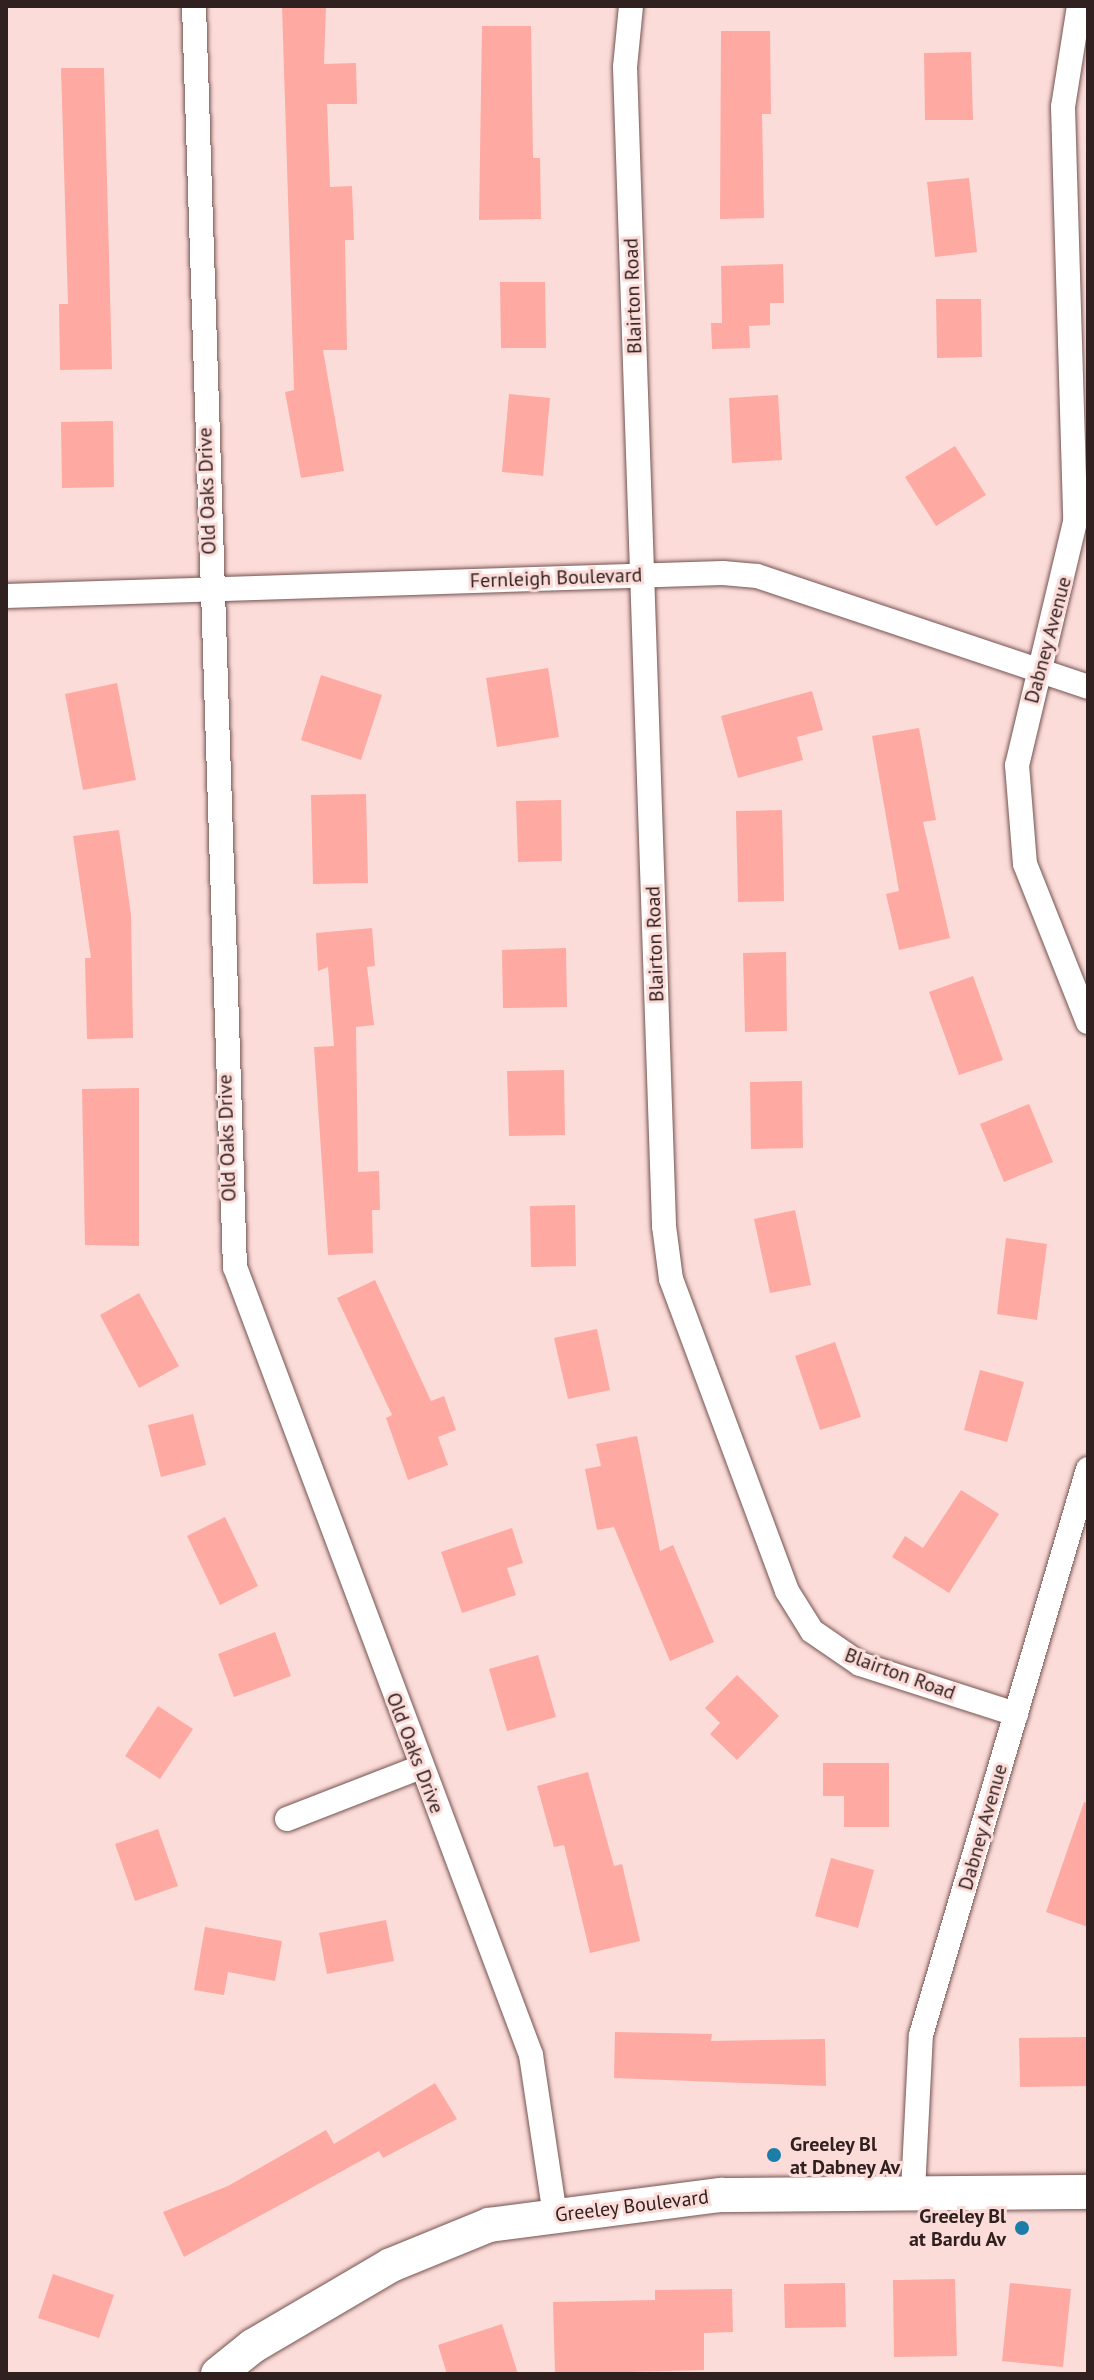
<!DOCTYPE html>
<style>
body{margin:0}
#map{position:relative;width:1094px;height:2380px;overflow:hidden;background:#fcdcd9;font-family:"PT Sans",sans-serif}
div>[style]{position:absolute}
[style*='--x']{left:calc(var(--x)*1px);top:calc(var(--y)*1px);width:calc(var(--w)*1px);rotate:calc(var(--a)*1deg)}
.building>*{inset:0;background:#fea9a2}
.roads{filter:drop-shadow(0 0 2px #755451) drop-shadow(0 0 2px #755451)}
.street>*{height:24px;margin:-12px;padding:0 12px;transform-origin:12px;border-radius:12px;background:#fff}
.secondary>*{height:34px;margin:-17px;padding:0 17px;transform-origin:17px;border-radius:17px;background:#fff}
.dots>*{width:22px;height:22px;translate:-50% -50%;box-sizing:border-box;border:4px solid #fcdcd9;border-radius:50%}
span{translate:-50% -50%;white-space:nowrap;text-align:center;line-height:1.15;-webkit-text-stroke:6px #fcdcd9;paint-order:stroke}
.street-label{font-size:20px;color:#302120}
.poi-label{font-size:20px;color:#302120;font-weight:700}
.left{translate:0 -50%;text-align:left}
.right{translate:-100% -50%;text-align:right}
.frame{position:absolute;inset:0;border:8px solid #302120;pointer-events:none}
</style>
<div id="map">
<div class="building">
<i style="clip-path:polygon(282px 6px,326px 6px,324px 64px,356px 63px,357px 104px,327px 104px,330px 187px,352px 186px,354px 240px,345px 240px,347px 350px,323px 350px,344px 471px,301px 478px,285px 392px,294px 390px)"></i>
<i style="clip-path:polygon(482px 26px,531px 26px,533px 158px,540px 158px,541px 219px,479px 220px)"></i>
<i style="clip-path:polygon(721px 31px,770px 31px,771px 114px,762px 114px,764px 218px,720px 219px)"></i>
<i style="clip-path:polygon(971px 52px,973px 120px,925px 120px,924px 53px)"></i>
<i style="clip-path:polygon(61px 68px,104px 68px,112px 369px,60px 370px,59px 304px,68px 304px)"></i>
<i style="clip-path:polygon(969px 178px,977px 252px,935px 257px,927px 182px)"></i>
<i style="clip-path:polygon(783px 264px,784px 303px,770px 303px,770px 325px,749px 326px,750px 348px,712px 349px,711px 323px,722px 323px,721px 266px)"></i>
<i style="clip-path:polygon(500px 282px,545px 282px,546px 348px,501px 348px)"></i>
<i style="clip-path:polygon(936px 299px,981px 299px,982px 357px,937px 358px)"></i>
<i style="clip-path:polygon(509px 394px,550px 398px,543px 476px,502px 472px)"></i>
<i style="clip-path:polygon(778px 395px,782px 460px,732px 463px,729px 398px)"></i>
<i style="clip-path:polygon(113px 421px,114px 487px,62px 488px,61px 422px)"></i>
<i style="clip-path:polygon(955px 446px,986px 495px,936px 526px,905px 477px)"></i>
<i style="clip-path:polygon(548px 668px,559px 737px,497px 747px,486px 678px)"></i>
<i style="clip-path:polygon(321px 675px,382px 695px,361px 760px,301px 740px)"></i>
<i style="clip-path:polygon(117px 683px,136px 780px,83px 790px,65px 694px)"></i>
<i style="clip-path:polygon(812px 691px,823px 730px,797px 737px,803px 760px,738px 778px,721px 716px)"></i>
<i style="clip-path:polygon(919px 728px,936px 820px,923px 822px,950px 938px,899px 950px,886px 894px,899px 891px,872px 736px)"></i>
<i style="clip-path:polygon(366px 794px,368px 883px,313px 884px,311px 795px)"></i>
<i style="clip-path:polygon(561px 800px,562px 861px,518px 862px,516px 801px)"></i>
<i style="clip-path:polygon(782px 810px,784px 901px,738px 902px,736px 811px)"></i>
<i style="clip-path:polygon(119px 830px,131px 915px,133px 1038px,87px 1039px,85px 958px,91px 958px,73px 836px)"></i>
<i style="clip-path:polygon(372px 928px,375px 966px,367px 967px,374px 1025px,356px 1027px,358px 1172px,379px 1171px,380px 1210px,372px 1210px,373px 1253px,328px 1255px,314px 1047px,334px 1046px,328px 967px,318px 971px,316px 933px)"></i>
<i style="clip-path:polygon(566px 948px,567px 1007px,503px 1008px,502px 950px)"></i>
<i style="clip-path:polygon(786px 952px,787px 1031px,745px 1032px,743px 953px)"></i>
<i style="clip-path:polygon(973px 976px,1003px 1060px,959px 1075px,929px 992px)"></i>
<i style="clip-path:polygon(564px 1070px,565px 1135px,509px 1136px,507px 1071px)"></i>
<i style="clip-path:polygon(802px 1081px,803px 1148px,751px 1149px,750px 1082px)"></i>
<i style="clip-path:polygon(139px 1088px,139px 1246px,85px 1245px,82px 1089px)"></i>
<i style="clip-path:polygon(1029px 1104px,1053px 1162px,1004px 1182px,980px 1124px)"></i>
<i style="clip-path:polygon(575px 1205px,576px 1266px,531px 1267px,530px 1206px)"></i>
<i style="clip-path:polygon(795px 1210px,811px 1285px,770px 1293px,754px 1219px)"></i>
<i style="clip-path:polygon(1006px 1238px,1047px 1244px,1037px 1320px,997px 1314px)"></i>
<i style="clip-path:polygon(375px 1280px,431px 1401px,444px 1396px,456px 1430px,438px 1437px,448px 1465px,408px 1480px,386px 1418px,392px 1415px,337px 1298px)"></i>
<i style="clip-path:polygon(139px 1293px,179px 1366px,139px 1388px,100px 1315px)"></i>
<i style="clip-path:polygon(597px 1329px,610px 1390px,568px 1399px,554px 1338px)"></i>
<i style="clip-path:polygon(835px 1342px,861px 1417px,820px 1430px,795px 1356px)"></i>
<i style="clip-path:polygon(980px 1370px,1024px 1382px,1007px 1442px,964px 1430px)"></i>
<i style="clip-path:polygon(193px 1414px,206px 1465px,161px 1477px,148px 1425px)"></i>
<i style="clip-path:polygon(637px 1436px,660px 1551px,673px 1545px,714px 1642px,670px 1661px,614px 1527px,597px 1530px,585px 1469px,601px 1466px,596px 1444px)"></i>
<i style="clip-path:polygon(961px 1490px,999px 1514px,949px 1593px,892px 1557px,905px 1536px,923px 1548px)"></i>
<i style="clip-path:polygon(225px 1517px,258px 1586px,220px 1605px,187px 1536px)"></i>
<i style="clip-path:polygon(512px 1528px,523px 1563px,507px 1568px,516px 1595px,462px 1613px,441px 1552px)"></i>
<i style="clip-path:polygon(275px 1632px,291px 1676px,234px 1697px,218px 1654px)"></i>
<i style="clip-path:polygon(538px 1655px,556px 1717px,507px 1731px,489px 1669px)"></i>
<i style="clip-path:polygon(737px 1675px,779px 1716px,737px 1760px,710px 1734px,720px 1723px,705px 1708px)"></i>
<i style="clip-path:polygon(158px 1706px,193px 1729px,160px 1779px,125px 1756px)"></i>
<i style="clip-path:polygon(823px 1763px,889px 1763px,889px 1827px,844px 1827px,844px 1796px,823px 1796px)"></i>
<i style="clip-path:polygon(588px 1772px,614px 1866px,622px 1864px,640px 1941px,590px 1953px,564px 1845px,554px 1847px,537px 1786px)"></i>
<i style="clip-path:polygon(1084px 1802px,1088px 1803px,1088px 1927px,1046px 1912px)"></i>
<i style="clip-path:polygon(158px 1829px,178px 1886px,135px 1901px,115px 1844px)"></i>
<i style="clip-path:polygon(831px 1858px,874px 1870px,858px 1928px,815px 1916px)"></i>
<i style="clip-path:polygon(386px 1920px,394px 1961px,327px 1974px,319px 1933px)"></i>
<i style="clip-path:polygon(205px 1927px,282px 1941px,275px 1981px,228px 1972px,224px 1995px,194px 1990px)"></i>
<i style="clip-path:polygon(615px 2032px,712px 2034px,711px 2041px,825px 2039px,826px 2086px,614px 2078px)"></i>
<i style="clip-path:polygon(1087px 2037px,1088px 2086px,1020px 2087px,1019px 2038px)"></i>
<i style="clip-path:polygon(435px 2083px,457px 2119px,383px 2158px,379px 2151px,184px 2257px,163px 2212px,228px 2186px,326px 2130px,334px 2144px)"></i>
<i style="clip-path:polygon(53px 2274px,114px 2295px,99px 2338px,38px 2318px)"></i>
<i style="clip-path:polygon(955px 2279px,957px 2356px,894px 2357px,893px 2280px)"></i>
<i style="clip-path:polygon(845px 2283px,846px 2327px,785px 2328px,784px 2284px)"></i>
<i style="clip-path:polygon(1010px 2283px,1071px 2289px,1063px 2367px,1002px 2361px)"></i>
<i style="clip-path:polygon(732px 2289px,733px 2332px,704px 2333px,704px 2370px,555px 2374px,553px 2302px,655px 2300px,655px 2290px)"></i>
<i style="clip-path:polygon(502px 2324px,518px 2374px,447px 2374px,438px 2345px)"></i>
</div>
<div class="roads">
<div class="street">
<i style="--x:194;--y:6;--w:1262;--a:88.14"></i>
<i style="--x:235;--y:1267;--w:842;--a:69.41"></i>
<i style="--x:531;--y:2055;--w:162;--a:81.5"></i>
<i style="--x:631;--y:6;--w:61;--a:95.6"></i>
<i style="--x:625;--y:67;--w:1160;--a:88.07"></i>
<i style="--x:664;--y:1226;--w:53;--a:82.5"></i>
<i style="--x:671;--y:1279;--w:333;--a:69.6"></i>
<i style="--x:787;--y:1591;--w:47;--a:58"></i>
<i style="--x:812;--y:1631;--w:58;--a:34.5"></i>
<i style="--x:860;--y:1664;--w:164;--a:17.8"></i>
<i style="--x:1079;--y:6;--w:102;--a:99"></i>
<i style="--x:1063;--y:107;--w:415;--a:88.3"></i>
<i style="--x:1075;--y:522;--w:250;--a:103.4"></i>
<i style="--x:1017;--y:765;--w:99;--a:85.4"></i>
<i style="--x:1025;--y:864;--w:170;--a:68.3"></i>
<i style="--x:6;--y:596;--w:717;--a:-1.84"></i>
<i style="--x:723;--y:573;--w:34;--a:5"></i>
<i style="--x:757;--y:576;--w:349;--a:18.5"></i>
<i style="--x:287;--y:1819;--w:144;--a:-21.2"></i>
<i style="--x:913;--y:2191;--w:156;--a:-87.1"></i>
<i style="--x:921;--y:2035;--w:590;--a:-73.56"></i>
</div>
<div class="secondary">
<i style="--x:218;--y:2374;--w:45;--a:-38.7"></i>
<i style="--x:253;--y:2346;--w:160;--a:-30.4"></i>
<i style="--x:391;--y:2265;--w:106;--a:-22.2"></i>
<i style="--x:489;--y:2225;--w:234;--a:-7.4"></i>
<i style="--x:721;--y:2195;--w:367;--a:-0.5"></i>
</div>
</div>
<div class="dots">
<i style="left:774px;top:2155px;background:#1c7da9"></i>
<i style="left:1022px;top:2228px;background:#1c7da9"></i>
</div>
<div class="street-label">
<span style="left:633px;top:296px;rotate:-92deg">Blairton Road</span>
<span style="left:207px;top:491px;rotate:-92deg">Old Oaks Drive</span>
<span style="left:556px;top:578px;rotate:-2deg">Fernleigh Boulevard</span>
<span style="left:1048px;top:640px;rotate:-75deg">Dabney Avenue</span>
<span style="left:655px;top:944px;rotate:-92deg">Blairton Road</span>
<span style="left:227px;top:1138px;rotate:-92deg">Old Oaks Drive</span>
<span style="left:900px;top:1674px;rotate:20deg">Blairton Road</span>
<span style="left:415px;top:1753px;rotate:69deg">Old Oaks Drive</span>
<span style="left:983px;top:1827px;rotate:-74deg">Dabney Avenue</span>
<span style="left:632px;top:2206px;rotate:-7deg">Greeley Boulevard</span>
</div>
<div class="poi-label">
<span class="left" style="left:790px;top:2156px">Greeley Bl<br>at Dabney Av</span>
<span class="right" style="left:1006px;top:2228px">Greeley Bl<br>at Bardu Av</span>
</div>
<div class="frame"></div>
</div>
